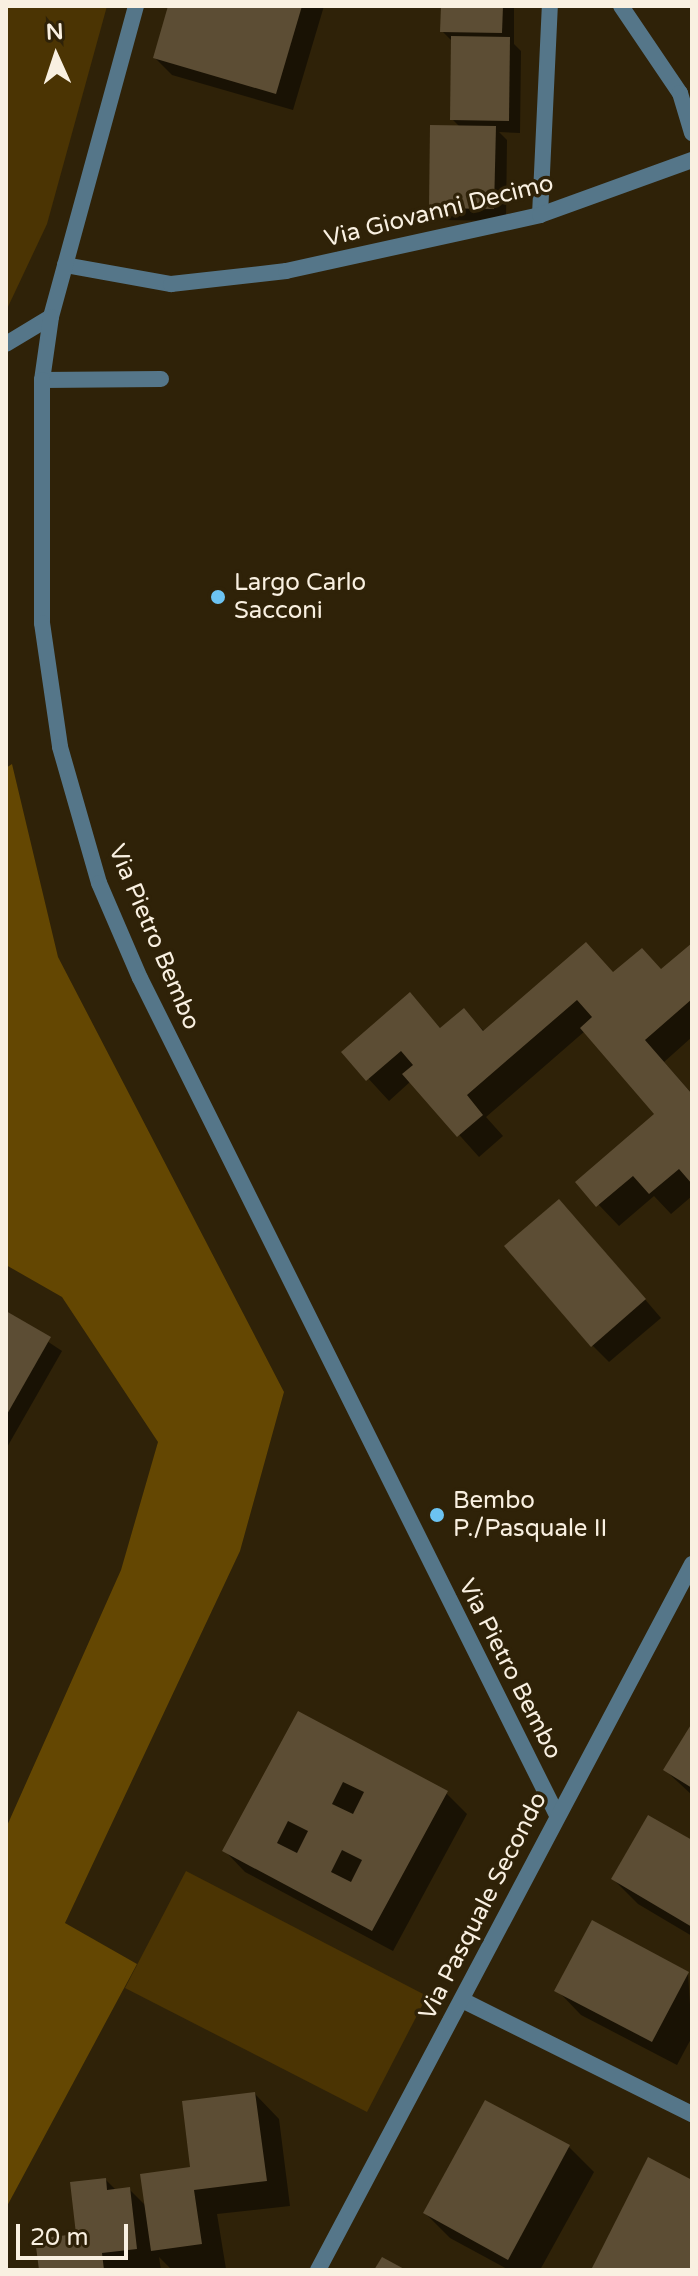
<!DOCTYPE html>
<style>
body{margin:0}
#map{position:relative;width:698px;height:2276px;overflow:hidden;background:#2f2208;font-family:"Varela Round",sans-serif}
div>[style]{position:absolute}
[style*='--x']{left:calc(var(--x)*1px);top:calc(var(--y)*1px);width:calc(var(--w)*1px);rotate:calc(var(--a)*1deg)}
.green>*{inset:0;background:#4b3403}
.forest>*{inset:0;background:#644702}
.shadow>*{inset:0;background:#0007}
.building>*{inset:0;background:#5c4d34}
.service>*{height:16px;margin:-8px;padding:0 8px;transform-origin:8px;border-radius:8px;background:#557689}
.minor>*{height:16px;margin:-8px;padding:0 8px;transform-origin:8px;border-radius:8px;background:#557689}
.tertiary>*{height:16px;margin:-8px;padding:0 8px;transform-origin:8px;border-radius:8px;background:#557689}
.dots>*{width:22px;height:22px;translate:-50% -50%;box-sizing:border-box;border:4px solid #2f2208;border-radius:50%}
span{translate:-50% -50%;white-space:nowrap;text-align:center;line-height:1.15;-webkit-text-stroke:7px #2f2208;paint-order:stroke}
.street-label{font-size:24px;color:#f9f0e1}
.poi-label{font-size:24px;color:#f9f0e1}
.left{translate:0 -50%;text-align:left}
.frame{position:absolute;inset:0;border:8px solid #f9f0e1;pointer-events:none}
.north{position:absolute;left:16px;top:16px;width:80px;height:80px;-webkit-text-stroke:6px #2f2208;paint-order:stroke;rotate:357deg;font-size:22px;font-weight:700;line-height:32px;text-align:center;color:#f9f0e1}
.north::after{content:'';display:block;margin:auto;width:28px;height:36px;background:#f9f0e1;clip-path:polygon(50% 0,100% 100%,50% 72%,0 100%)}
.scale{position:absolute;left:16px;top:2224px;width:112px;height:36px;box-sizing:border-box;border:4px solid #f9f0e1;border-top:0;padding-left:10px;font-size:24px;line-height:28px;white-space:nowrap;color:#f9f0e1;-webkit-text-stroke:6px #2f2208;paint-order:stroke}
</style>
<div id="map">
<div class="green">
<i style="clip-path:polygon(6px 6px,107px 6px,47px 224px,6px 311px)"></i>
<i style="clip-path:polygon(186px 1871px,427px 1996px,367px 2112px,125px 1988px)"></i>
</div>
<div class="forest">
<i style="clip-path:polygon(12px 764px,58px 957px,284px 1392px,240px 1551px,65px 1923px,137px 1964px,6px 2208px,6px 1828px,121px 1570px,158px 1442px,62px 1297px,6px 1265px,6px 768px)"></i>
</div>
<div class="shadow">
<i style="clip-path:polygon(170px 6px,324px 6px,293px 110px,172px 75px,155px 58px)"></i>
<i style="clip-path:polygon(443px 6px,514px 6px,514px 44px,521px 51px,520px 133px,499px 132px,507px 140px,506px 221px,443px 220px,431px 207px,460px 127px,452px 119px,453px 42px,442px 31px)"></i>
<i style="clip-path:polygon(692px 945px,692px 1037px,664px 1062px,692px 1094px,692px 1196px,671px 1214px,654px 1196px,619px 1226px,577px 1182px,657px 1114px,585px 1031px,486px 1117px,503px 1136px,479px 1157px,411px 1081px,389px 1101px,344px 1052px,410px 995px,442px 1030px,464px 1011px,485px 1032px,614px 974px,662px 971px)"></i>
<i style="clip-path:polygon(576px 1219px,661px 1318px,609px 1362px,592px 1345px)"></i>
<i style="clip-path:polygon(6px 1314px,62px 1351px,6px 1449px)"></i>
<i style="clip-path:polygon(299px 1713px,446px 1793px,467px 1814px,393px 1951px,245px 1872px,225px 1851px)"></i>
<i style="clip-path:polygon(692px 1726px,692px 1795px,665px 1770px)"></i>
<i style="clip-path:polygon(692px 1843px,692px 1936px,638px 1904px,613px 1879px)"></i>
<i style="clip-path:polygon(688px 1973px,692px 2037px,677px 2065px,581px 2015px,557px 1990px)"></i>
<i style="clip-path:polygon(255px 2094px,279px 2119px,290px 2206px,217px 2214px,226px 2269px,172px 2270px,159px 2257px,161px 2270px,41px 2270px,78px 2236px,106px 2180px,117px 2191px,129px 2189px,147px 2207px,192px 2168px)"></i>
<i style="clip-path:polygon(486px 2102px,569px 2147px,594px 2172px,540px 2270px,509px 2270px,450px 2238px,425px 2213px)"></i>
</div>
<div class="building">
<i style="clip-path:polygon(168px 6px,302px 6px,276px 94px,153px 58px)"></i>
<i style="clip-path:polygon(441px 6px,503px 6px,502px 33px,440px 32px)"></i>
<i style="clip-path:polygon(451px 36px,510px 37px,509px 121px,450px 120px)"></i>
<i style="clip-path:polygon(430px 125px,496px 126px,494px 209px,429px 208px)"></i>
<i style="clip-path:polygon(586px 942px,613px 972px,642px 948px,661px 969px,692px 943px,692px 999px,645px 1040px,692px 1094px,692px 1184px,679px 1169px,649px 1194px,633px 1176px,596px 1207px,575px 1182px,654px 1114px,580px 1028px,592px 1017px,577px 1000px,467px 1095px,483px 1115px,457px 1137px,402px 1074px,413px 1065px,401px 1051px,366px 1081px,341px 1052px,410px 992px,440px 1028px,464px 1008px,483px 1031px)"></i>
<i style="clip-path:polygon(559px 1199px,646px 1299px,591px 1347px,504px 1246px)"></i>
<i style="clip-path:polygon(6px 1311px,51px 1337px,6px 1416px)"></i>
<i style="clip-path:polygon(evenodd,298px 1711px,448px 1791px,372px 1931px,222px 1851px,298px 1711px,343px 1782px,364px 1792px,353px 1814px,332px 1804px,343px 1782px,298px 1711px,288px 1821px,308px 1831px,297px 1853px,277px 1843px,288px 1821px,298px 1711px,342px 1850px,362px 1860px,351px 1882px,331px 1872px,342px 1850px)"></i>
<i style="clip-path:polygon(692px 1723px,692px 1788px,663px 1770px)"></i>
<i style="clip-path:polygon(648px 1815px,692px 1840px,692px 1927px,611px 1879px)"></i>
<i style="clip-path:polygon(592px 1920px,689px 1972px,652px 2042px,554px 1991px)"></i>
<i style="clip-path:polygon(255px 2092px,267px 2181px,194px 2190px,202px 2244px,151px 2251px,140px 2174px,190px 2167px,182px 2101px)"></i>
<i style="clip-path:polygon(485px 2100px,570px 2145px,508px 2260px,423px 2213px)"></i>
<i style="clip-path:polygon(648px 2157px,692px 2180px,692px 2270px,591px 2270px)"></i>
<i style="clip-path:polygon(106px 2178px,107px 2190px,130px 2187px,137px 2249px,102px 2253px,104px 2270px,39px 2270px,35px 2239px,76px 2234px,70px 2182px)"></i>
<i style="clip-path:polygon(382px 2257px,406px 2270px,374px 2270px)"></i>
</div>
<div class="service">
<i style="--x:621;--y:6;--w:105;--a:55.9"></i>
<i style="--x:680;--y:93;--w:42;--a:73.3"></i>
<i style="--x:42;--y:380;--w:119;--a:-0.5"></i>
</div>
<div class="minor">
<i style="--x:540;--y:215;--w:209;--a:-87.3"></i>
<i style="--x:65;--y:265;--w:108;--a:10.2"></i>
<i style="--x:171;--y:284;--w:116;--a:-6.4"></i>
<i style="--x:286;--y:271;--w:260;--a:-12.4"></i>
<i style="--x:540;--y:215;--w:162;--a:-19.9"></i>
<i style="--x:6;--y:344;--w:52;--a:-31"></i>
<i style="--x:462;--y:2000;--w:257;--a:26.4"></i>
</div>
<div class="tertiary">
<i style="--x:136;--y:6;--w:322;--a:105.3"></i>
<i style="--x:51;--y:317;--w:64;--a:98.1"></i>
<i style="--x:42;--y:380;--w:243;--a:90"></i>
<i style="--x:42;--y:623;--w:125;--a:81.7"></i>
<i style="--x:60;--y:747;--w:141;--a:74"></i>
<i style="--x:99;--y:883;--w:103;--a:66.7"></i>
<i style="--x:140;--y:978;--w:935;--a:63.52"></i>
<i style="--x:318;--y:2270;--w:799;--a:-62.09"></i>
</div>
<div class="dots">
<i style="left:218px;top:597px;background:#6cc3f2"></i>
<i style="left:437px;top:1515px;background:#6cc3f2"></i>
</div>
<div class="street-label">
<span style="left:439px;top:211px;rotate:-14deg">Via Giovanni Decimo</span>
<span style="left:154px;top:937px;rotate:67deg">Via Pietro Bembo</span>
<span style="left:510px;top:1669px;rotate:63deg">Via Pietro Bembo</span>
<span style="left:483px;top:1906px;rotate:-63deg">Via Pasquale Secondo</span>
</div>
<div class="poi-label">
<span class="left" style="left:234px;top:597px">Largo Carlo<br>Sacconi</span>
<span class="left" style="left:453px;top:1515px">Bembo<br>P./Pasquale II</span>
</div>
<div class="frame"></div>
<div class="north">N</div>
<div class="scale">20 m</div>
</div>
